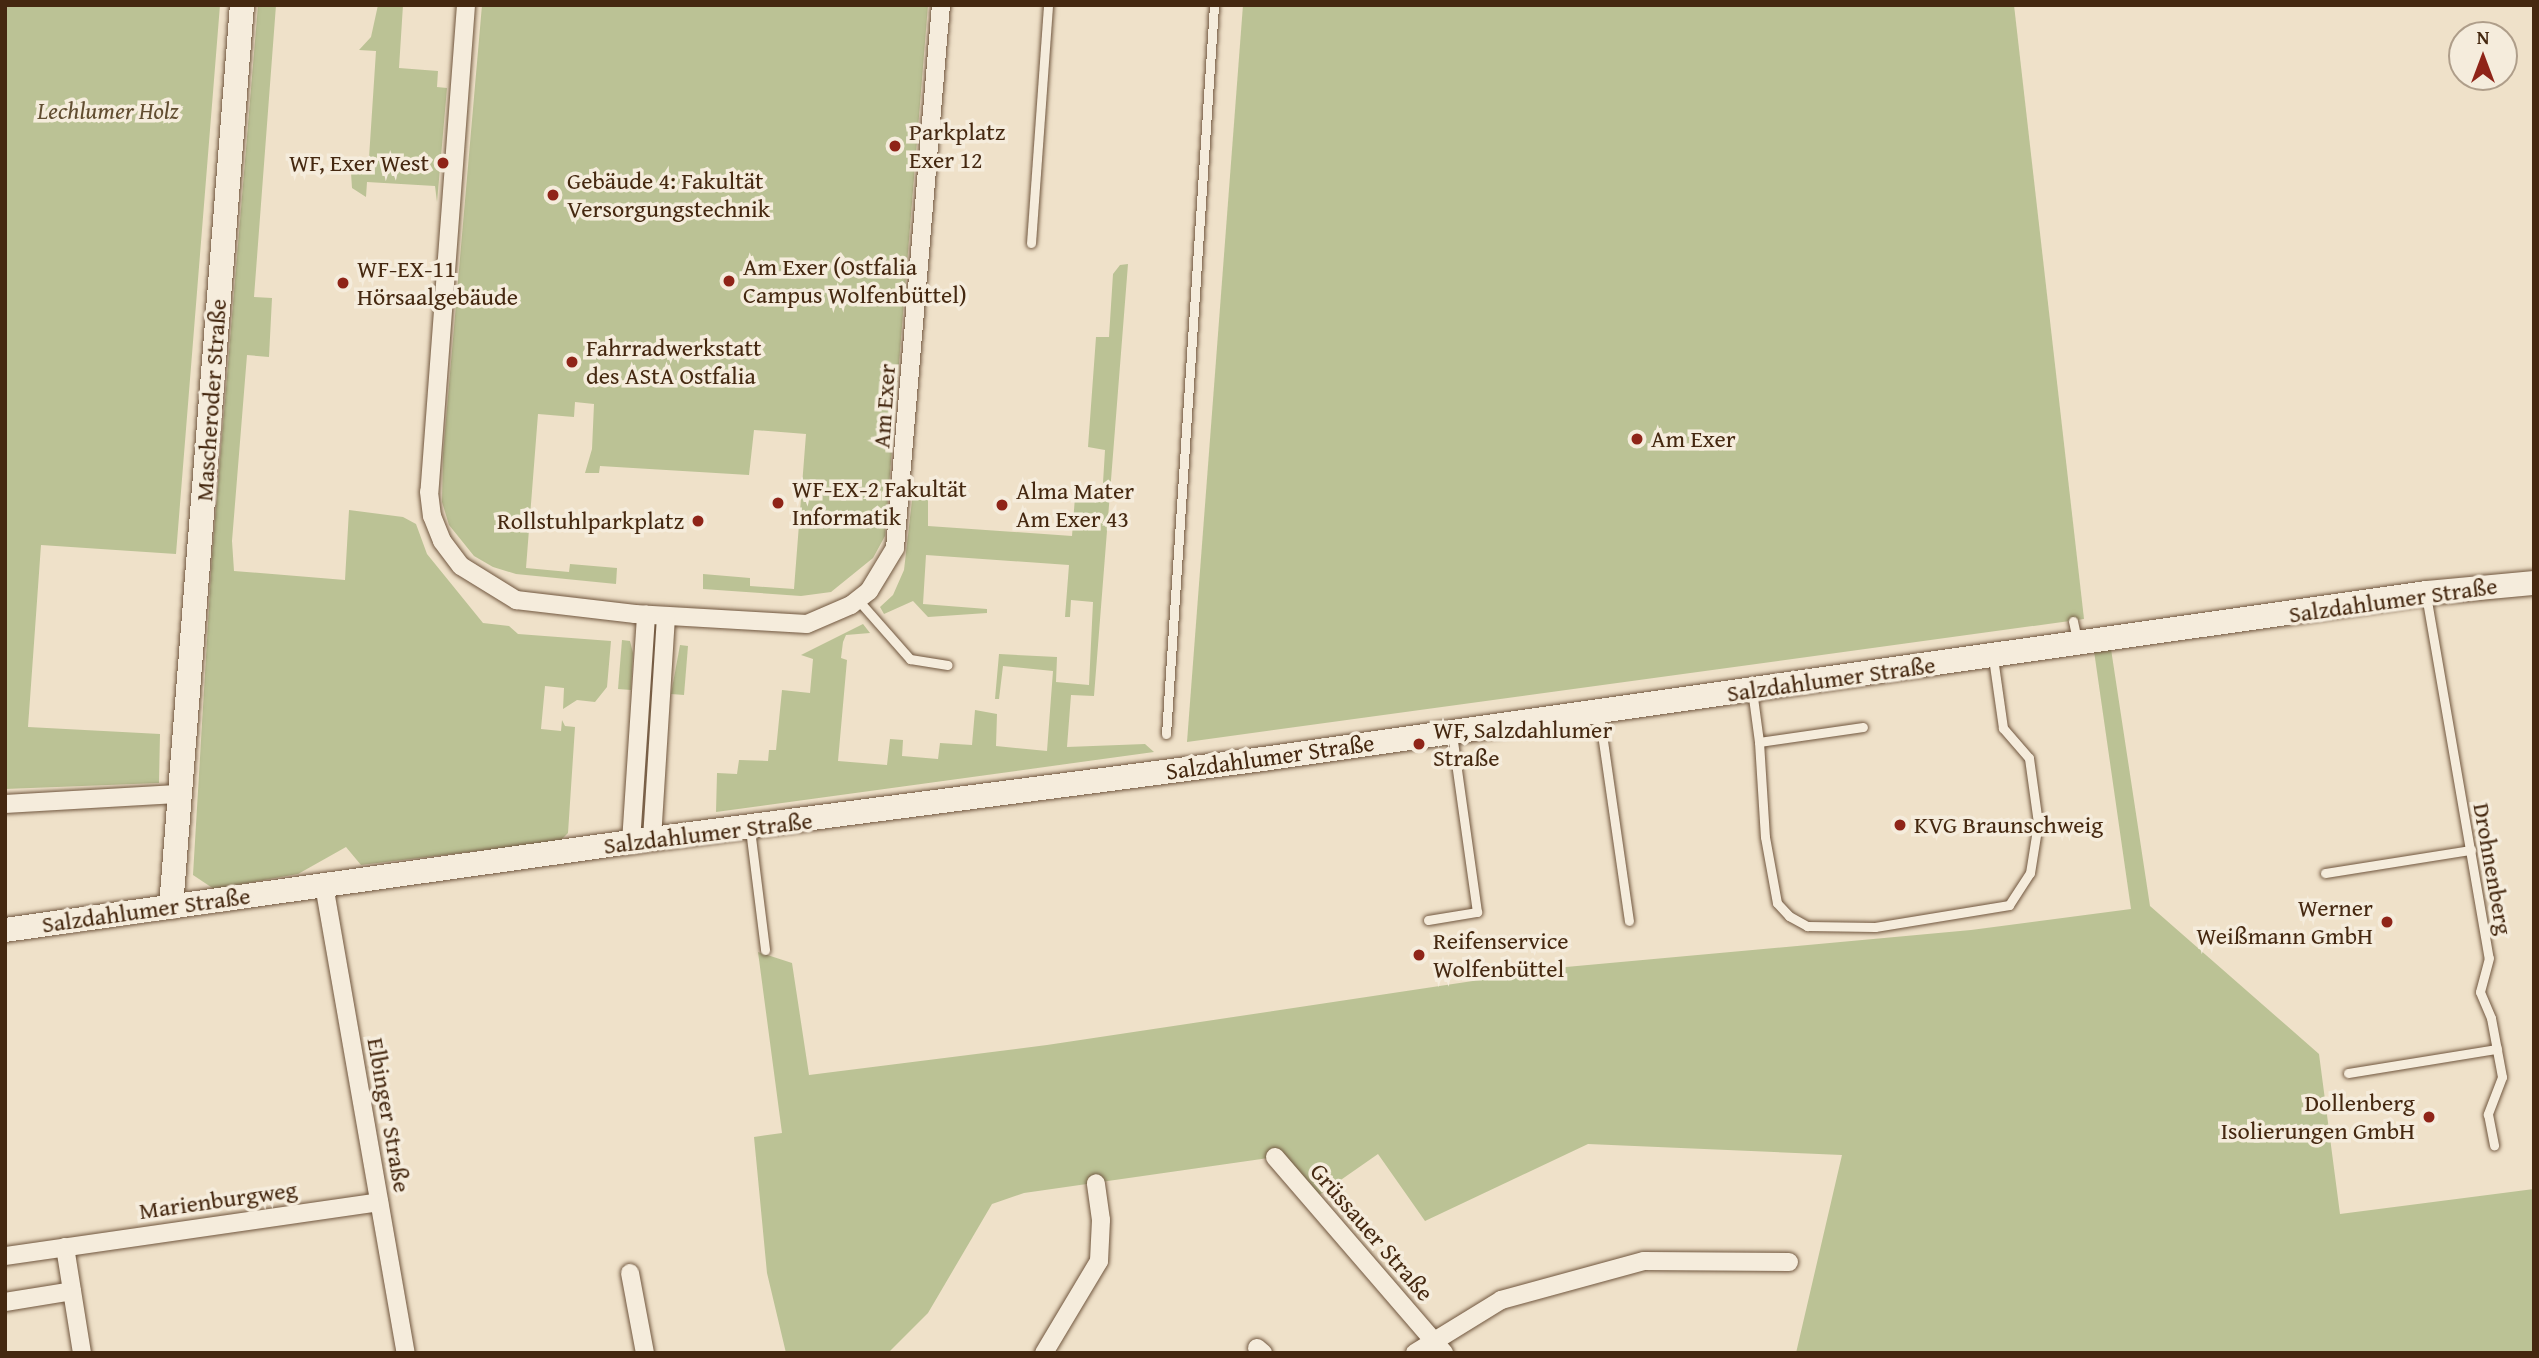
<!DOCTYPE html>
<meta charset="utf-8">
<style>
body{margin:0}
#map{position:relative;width:2539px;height:1358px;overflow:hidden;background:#efe1c9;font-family:"Gentium Book Plus",serif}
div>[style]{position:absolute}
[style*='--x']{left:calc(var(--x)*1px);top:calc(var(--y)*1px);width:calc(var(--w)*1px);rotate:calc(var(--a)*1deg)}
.green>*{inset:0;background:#bbc295}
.roads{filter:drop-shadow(0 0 2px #70563e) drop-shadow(0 0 2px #70563e)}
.lane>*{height:9px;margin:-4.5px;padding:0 4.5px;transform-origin:4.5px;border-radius:4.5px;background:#f5ecdc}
.street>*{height:18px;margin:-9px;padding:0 9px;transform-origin:9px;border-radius:9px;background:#f5ecdc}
.secondary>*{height:24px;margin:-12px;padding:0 12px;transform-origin:12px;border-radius:12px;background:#f5ecdc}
.dots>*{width:19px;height:19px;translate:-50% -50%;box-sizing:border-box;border:4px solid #f5ecdc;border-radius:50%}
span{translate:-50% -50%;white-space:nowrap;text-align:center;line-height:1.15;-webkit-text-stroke:7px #f5ecdc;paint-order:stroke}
.park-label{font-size:24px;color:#624e31;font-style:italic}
.poi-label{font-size:24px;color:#452810}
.left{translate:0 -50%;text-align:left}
.right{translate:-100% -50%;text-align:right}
.street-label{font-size:24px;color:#452810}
.frame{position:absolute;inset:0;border:7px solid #452810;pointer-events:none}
.north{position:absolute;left:2448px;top:21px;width:70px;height:70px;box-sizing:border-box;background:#f5ecdc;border:2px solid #af9e8a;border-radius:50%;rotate:0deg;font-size:19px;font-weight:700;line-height:28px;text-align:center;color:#452810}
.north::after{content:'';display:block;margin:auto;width:24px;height:32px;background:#8f2418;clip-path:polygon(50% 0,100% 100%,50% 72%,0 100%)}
</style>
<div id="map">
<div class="green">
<i style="clip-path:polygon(5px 5px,220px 5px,176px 554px,41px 545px,28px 727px,160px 734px,159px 783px,5px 789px)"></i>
<i style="clip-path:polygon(258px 5px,276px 5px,254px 297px,272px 298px,269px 357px,247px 355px,232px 541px,234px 571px,345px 580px,349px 510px,403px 517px,416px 524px,427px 554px,483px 623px,509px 626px,518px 634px,611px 641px,607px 687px,595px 702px,577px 700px,563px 709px,564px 688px,545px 686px,541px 729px,561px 731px,562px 720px,565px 726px,575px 727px,568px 833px,560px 841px,361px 865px,346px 847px,298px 874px,214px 889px,193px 875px,212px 556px)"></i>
<i style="clip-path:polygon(378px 5px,403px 5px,399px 68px,438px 71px,437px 87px,447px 88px,437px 202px,435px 186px,367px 182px,366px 197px,352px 188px,351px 173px,368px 173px,376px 51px,359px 50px,371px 37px)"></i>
<i style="clip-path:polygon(482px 5px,928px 5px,885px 536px,873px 558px,831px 592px,801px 596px,703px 589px,703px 574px,750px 578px,750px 586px,794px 589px,806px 434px,754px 430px,749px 475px,600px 466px,599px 473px,585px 473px,592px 449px,594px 404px,575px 402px,574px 417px,538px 414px,526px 568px,569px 572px,570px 564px,617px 568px,616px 584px,516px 574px,493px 567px,474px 556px,449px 525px,442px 502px,443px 454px)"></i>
<i style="clip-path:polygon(1243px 5px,2014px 5px,2084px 619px,1187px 742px)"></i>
<i style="clip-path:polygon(1128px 264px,1094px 696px,1071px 695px,1067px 747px,1145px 744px,1154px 752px,716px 812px,717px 773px,737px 774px,739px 760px,768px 761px,769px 750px,776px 750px,782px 690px,810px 693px,813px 659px,801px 655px,863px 624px,870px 633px,846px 635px,843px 642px,841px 658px,847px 660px,838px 761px,887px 765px,890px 739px,903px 740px,902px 756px,938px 759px,940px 743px,972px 745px,975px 710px,997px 714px,996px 746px,1047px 751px,1053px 671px,1003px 666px,999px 699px,995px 699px,999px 654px,1057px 657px,1056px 682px,1089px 685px,1093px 602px,1071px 600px,1070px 617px,1065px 617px,1069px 565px,926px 555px,923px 604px,987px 609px,987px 613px,928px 617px,913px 601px,884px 614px,880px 607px,893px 595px,904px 570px,914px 483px,928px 484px,928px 526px,1072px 536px,1076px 484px,1082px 484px,1081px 498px,1102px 499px,1105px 450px,1088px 447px,1096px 337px,1109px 337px,1113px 274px,1120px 265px)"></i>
<i style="clip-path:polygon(622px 640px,630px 641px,633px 653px,631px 690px,618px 689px)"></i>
<i style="clip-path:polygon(680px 645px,688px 646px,684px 695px,671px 694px)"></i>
<i style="clip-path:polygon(2111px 649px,2150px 906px,2319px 1054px,2340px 1214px,2534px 1189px,2534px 1353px,1796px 1353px,1842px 1155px,1588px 1144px,1425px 1221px,1378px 1154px,1312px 1200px,1275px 1157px,1024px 1193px,992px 1204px,928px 1313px,890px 1351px,786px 1353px,767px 1273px,754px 1137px,782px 1133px,758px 952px,792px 963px,809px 1075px,1047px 1045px,1566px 967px,1971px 930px,2131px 909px,2094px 651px)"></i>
</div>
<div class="roads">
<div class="lane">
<i style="--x:1031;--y:243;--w:239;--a:-85.9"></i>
<i style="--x:2426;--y:595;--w:368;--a:80.2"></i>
<i style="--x:2489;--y:958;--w:35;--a:105"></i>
<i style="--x:2480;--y:992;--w:28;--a:67"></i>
<i style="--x:2491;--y:1018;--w:60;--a:79.4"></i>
<i style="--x:2502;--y:1077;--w:40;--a:111"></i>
<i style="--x:2488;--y:1114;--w:32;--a:79"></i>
<i style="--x:858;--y:600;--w:79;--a:48.6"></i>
<i style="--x:910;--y:659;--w:38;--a:9"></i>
<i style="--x:2073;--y:621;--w:19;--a:78"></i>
<i style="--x:1752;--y:690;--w:52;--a:82.3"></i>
<i style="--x:1759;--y:742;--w:105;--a:-8.2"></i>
<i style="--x:1599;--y:713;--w:210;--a:81.8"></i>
<i style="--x:1166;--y:734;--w:731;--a:-86.23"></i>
<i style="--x:1759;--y:742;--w:95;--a:86.4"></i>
<i style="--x:1765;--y:837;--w:67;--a:79.7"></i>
<i style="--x:1777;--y:903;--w:18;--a:47"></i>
<i style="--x:1789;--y:916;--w:21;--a:29"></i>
<i style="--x:1807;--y:926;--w:68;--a:0.8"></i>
<i style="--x:1875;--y:927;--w:136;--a:-9.3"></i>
<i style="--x:2009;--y:905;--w:38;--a:-57"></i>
<i style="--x:2030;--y:873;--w:51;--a:-80.9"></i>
<i style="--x:2038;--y:823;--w:66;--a:-97.9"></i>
<i style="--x:2029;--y:758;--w:40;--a:-131"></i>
<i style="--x:2003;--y:728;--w:71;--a:-98.1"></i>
<i style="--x:750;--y:829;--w:122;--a:82.9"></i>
<i style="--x:2325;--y:873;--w:148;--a:-9"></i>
<i style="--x:1428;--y:920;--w:50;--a:-9.3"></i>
<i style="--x:1477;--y:912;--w:181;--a:-98"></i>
<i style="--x:2348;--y:1073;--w:151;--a:-9.2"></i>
</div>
<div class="street">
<i style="--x:466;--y:5;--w:488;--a:94.3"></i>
<i style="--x:429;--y:492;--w:24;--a:83"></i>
<i style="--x:432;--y:516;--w:27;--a:68"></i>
<i style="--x:442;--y:541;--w:31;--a:53"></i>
<i style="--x:461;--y:566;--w:65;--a:31.7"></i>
<i style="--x:516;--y:600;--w:120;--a:6.7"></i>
<i style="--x:635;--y:614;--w:172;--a:3.3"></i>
<i style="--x:807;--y:624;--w:48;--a:-23.4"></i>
<i style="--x:851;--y:605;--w:23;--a:-38"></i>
<i style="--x:869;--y:591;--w:50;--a:-58.8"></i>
<i style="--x:895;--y:548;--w:545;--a:-85.16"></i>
<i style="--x:5;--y:804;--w:176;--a:-3.3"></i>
<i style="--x:652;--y:839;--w:223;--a:-86.4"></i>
<i style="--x:631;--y:842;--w:228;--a:-86.2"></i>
<i style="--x:324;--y:885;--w:475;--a:80.1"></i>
<i style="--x:1275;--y:1157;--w:259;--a:49.2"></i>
<i style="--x:65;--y:1247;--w:107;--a:80.9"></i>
<i style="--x:5;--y:1256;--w:378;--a:-8.2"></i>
<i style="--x:630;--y:1273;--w:81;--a:79.4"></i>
<i style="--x:5;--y:1302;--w:68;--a:-9.3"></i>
<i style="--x:1257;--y:1348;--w:8;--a:40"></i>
<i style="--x:1044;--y:1353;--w:107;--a:-59.1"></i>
<i style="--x:1099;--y:1261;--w:41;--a:-87.2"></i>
<i style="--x:1101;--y:1220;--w:37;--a:-98"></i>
<i style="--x:1415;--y:1353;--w:101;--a:-31.6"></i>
<i style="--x:1501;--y:1300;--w:148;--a:-15.3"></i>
<i style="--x:1644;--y:1261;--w:145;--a:0.4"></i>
</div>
<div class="secondary">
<i style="--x:171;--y:907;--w:905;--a:-85.5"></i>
<i style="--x:5;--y:930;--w:653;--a:-8.01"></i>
<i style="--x:652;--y:839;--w:616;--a:-7.46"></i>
<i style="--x:1263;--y:759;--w:1175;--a:-8.12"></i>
<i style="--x:2426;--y:593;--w:108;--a:-5.3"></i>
</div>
</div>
<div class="dots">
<i style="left:895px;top:146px;background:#8f2418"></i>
<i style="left:443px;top:163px;background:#8f2418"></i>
<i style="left:553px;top:195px;background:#8f2418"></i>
<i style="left:729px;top:281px;background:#8f2418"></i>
<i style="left:343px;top:283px;background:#8f2418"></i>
<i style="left:572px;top:362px;background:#8f2418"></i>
<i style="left:1637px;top:439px;background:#8f2418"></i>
<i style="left:778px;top:503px;background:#8f2418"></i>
<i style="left:1002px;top:505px;background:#8f2418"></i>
<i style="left:698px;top:521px;background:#8f2418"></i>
<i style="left:1419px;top:744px;background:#8f2418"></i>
<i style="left:1900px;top:825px;background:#8f2418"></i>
<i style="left:2387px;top:922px;background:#8f2418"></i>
<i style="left:1419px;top:955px;background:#8f2418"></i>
<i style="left:2429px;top:1117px;background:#8f2418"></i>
</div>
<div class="park-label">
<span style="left:108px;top:111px">Lechlumer Holz</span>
</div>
<div class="poi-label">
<span class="left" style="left:909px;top:146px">Parkplatz<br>Exer 12</span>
<span class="right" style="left:429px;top:163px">WF, Exer West</span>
<span class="left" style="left:567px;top:195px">Gebäude 4: Fakultät<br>Versorgungstechnik</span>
<span class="left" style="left:743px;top:281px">Am Exer (Ostfalia<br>Campus Wolfenbüttel)</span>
<span class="left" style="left:357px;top:283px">WF-EX-11<br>Hörsaalgebäude</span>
<span class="left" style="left:586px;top:362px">Fahrradwerkstatt<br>des AStA Ostfalia</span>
<span class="left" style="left:1651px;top:439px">Am Exer</span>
<span class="left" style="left:792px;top:503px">WF-EX-2 Fakultät<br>Informatik</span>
<span class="left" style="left:1016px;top:505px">Alma Mater<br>Am Exer 43</span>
<span class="right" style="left:684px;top:521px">Rollstuhlparkplatz</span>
<span class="left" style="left:1433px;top:744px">WF, Salzdahlumer<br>Straße</span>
<span class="left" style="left:1914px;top:825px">KVG Braunschweig</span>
<span class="right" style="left:2373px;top:922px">Werner<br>Weißmann GmbH</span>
<span class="left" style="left:1433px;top:955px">Reifenservice<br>Wolfenbüttel</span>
<span class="right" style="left:2415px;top:1117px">Dollenberg<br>Isolierungen GmbH</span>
</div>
<div class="street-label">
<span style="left:211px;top:400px;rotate:-86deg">Mascheroder Straße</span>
<span style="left:884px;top:406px;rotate:-86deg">Am Exer</span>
<span style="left:2393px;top:600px;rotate:-8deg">Salzdahlumer Straße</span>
<span style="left:1831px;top:679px;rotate:-8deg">Salzdahlumer Straße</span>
<span style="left:1270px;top:757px;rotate:-8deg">Salzdahlumer Straße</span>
<span style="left:708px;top:833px;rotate:-7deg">Salzdahlumer Straße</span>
<span style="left:2493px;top:869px;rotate:80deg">Drohnenberg</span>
<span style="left:146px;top:910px;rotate:-8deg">Salzdahlumer Straße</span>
<span style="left:389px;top:1115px;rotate:80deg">Elbinger Straße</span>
<span style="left:218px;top:1200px;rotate:-8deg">Marienburgweg</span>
<span style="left:1372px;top:1232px;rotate:49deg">Grüssauer Straße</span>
</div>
<div class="frame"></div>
<div class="north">N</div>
</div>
